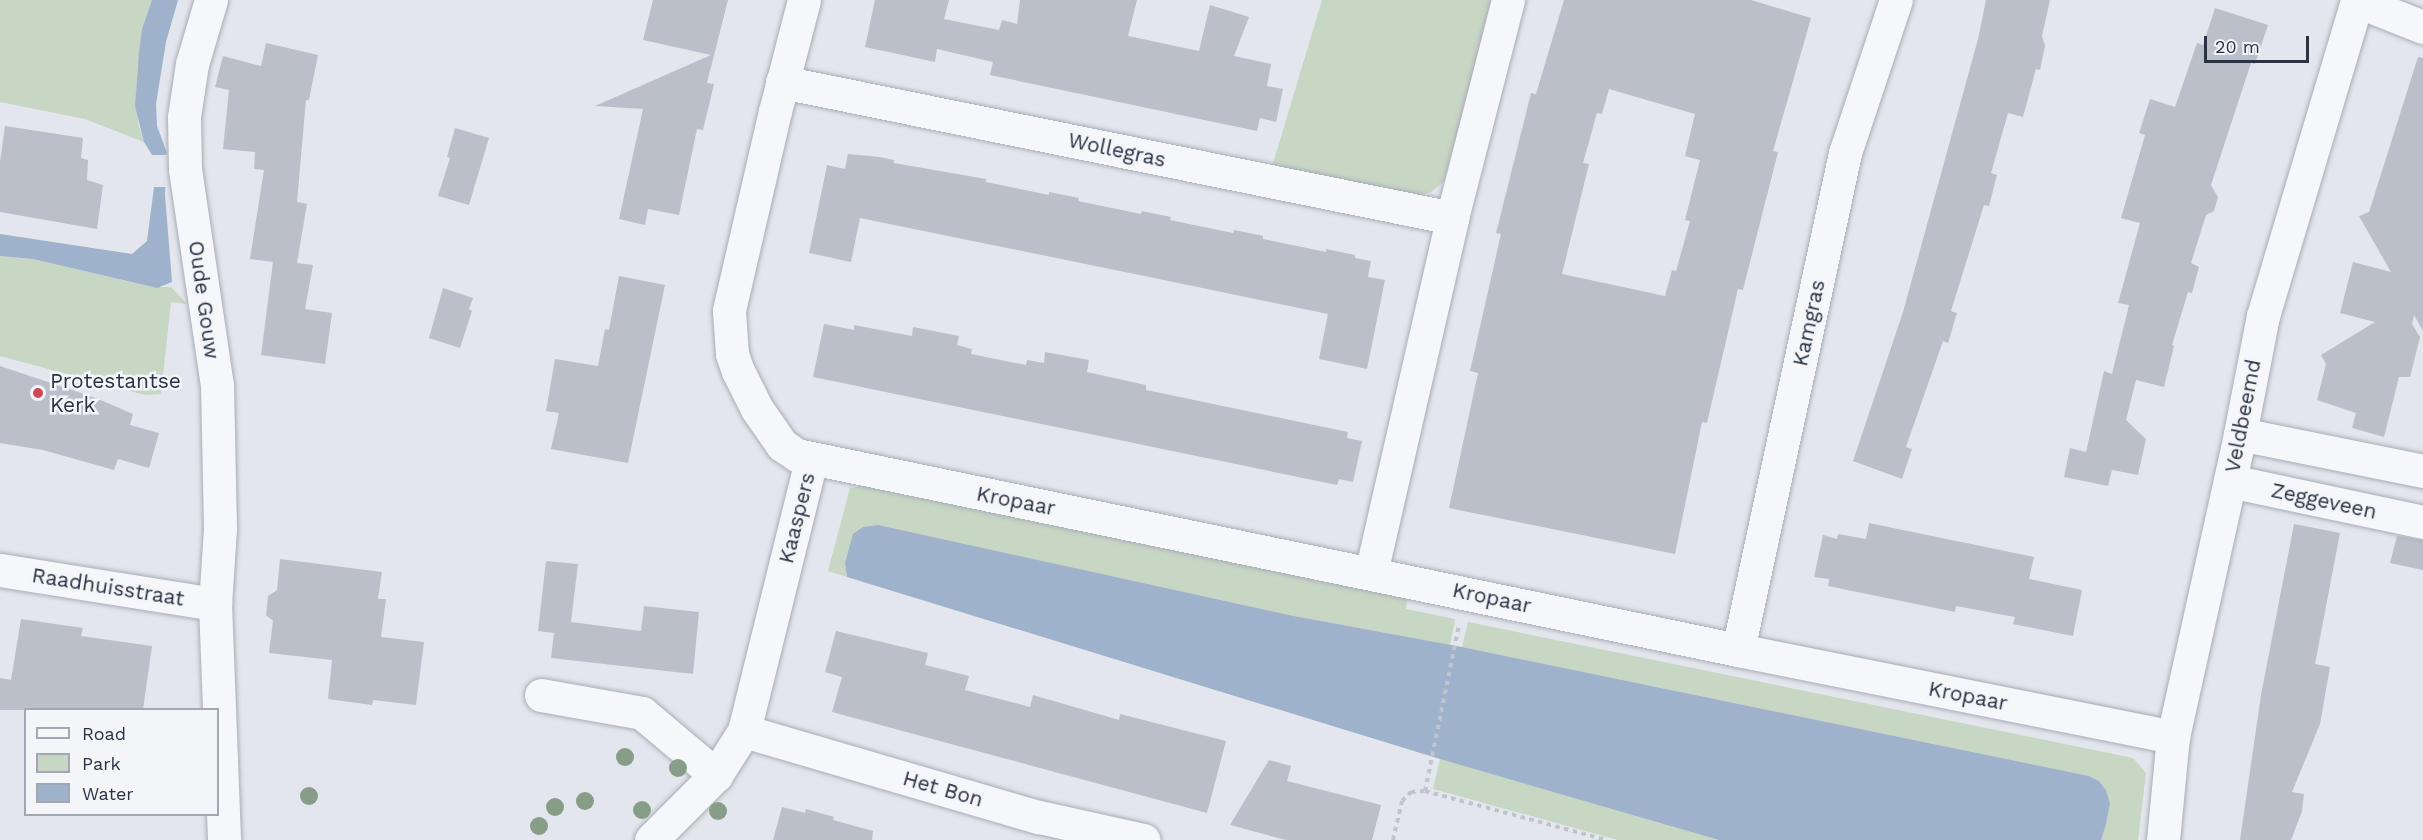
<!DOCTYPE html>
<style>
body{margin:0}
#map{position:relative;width:2423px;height:840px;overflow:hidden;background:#e3e6ec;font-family:"Work Sans",sans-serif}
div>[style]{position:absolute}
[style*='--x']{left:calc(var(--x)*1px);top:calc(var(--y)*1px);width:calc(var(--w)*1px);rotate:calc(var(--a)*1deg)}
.green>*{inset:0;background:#c8d6c4}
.water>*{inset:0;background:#9eb2cc}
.pier>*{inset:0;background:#e3e6ec}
.building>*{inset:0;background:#babfca}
.path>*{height:4px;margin-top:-2px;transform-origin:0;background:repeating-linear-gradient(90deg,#c1c4cb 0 4.5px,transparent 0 9px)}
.roads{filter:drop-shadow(0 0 2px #a8adb7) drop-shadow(0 0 2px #a8adb7)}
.minor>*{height:33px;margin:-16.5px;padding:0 16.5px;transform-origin:16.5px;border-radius:16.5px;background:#f6f7fa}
.trees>*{width:18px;height:18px;margin:-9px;border-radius:50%;background:#889d88}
.dots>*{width:16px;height:16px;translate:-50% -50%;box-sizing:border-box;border:3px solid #f3f5f9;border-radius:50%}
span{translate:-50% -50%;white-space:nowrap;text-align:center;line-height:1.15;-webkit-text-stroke:5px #f3f5f9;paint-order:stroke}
.street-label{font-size:21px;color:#2a3345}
.poi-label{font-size:21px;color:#2a3345}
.left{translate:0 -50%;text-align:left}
.legend{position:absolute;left:24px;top:708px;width:195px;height:108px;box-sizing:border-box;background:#f3f5f9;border:2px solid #a3a7b1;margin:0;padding:8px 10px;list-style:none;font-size:18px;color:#2a3345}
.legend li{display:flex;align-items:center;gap:12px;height:30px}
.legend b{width:30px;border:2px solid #a3a7b1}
.scale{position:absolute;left:2204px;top:36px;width:105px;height:27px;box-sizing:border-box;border:3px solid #2a3345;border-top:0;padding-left:8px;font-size:18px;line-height:21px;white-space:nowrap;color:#2a3345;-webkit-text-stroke:4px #f3f5f9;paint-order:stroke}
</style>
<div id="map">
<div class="green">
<i style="clip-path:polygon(0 0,152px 0,142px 29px,136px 89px,138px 123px,144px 142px,85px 119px,0 102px)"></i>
<i style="clip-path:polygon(1322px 0,1495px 0,1447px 179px,1431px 192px,1411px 197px,1272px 167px)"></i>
<i style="clip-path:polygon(0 256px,33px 259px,152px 287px,171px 287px,187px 304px,171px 302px,161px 394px,145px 395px,0 356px)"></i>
<i style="clip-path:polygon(863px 486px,1407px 598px,1406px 609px,1455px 619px,1450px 645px,1294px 616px,1119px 578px,845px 563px,847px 577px,828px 571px,850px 488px)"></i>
<i style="clip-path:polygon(1468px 622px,2133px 758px,2146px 773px,2138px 840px,2101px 840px,2110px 803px,2106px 790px,2099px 781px,2089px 776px,1462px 647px)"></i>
<i style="clip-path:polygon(1440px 759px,1496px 774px,1719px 840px,1618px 840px,1433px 789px)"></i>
</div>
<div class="water">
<i style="clip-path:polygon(152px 0,178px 0,166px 42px,156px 104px,157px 126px,167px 153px,165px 195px,172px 282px,157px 288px,33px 259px,0 256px,0 234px,132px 254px,147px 241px,154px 187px,154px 158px,144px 142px,135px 106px,139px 52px,142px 29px)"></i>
<i style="clip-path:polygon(878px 525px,1294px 616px,1462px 647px,2089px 776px,2099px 781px,2106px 790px,2110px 803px,2106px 824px,2101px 840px,1719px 840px,1440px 759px,847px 577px,845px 563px,853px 534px,863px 527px)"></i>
</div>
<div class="pier">
<i style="clip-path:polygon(170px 152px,168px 190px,165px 187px,151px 187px,151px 159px,147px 155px,165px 155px)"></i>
</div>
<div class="building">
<i style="clip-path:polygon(653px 0,728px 0,707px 83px,714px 84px,703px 130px,697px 129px,679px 215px,648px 209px,645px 225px,619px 219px,643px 109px,595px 106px,711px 55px,643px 40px)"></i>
<i style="clip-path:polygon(875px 0,949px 0,944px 19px,999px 30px,1002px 20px,1017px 24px,1020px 0,1137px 0,1128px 36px,1199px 51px,1210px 5px,1249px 17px,1234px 56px,1271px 64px,1267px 86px,1283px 89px,1276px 122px,1260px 118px,1257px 131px,990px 75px,993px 62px,937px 49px,935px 62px,865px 47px)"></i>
<i style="clip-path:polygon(evenodd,1564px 0,1751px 0,1811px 18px,1773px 151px,1778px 152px,1743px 290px,1738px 289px,1707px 423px,1702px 422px,1675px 554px,1449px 508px,1478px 373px,1470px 371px,1501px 234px,1496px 233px,1531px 93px,1536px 94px,1564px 0,1609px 89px,1695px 114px,1685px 156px,1700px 160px,1685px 220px,1690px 221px,1676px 271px,1672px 270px,1665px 296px,1562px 274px,1589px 164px,1583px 163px,1597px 113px,1602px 114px,1609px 89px)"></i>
<i style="clip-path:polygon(1986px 0,2050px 0,2042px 36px,2045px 46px,2040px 70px,2036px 69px,2023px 117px,2008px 113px,1991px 173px,1997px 175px,1989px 206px,1984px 205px,1951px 311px,1957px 313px,1948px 343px,1943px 341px,1906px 447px,1912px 449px,1902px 479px,1853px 461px,1903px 312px,1978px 39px)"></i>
<i style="clip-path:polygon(2215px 8px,2268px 25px,2255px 64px,2251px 63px,2211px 185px,2218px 197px,2214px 211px,2206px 215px,2191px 263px,2199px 267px,2192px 293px,2188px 292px,2172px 345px,2174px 346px,2164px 387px,2136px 380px,2126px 420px,2146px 439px,2138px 475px,2112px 470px,2108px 486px,2064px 477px,2070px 448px,2086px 452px,2104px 371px,2112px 374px,2129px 305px,2118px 303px,2140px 223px,2121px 218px,2145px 135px,2139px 133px,2150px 99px,2175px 107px,2197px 43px,2203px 45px)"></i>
<i style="clip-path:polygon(266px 43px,318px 55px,309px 100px,306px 100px,297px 202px,307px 204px,297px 263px,313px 265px,305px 309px,332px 313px,325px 364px,261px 355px,273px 262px,250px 259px,264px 170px,254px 169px,255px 152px,223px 149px,229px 90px,215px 87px,223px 56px,261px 66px)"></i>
<i style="clip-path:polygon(2418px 57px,2423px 58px,2423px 331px,2414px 315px,2412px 324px,2420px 337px,2410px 377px,2399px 377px,2384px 437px,2352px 428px,2356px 413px,2317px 400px,2326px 364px,2321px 355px,2375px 322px,2340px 313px,2353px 262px,2391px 272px,2359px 216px,2369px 212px)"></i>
<i style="clip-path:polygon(5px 126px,83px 138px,81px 158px,88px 160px,87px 180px,103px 185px,97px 229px,0 212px,0 162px)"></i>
<i style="clip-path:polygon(455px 128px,489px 138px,469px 205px,438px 196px,450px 158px,447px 157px)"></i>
<i style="clip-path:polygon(848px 154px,880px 157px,894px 160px,894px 163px,986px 179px,986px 182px,1049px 195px,1049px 192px,1079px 198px,1078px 201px,1141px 214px,1142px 211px,1171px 217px,1170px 220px,1233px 233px,1234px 230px,1249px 233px,1263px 236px,1263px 239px,1326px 252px,1326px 249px,1355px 255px,1355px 258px,1371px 261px,1368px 277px,1385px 280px,1367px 369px,1319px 359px,1328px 314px,1125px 272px,860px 218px,851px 262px,809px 253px,827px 165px,845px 169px)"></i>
<i style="clip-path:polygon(619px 276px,665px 285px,628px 463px,551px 449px,559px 413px,546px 411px,555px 359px,598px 366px,605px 329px,609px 330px)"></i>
<i style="clip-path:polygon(443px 288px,473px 298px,469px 309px,472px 311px,460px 348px,429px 338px)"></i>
<i style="clip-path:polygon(824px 324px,854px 330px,854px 325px,912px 336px,913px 327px,959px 336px,957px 345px,972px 349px,971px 354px,1026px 365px,1027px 360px,1044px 363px,1045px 352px,1089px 360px,1087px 372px,1146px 385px,1146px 390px,1348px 432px,1347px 438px,1362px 441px,1353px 482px,1339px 479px,1337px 485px,813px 377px)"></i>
<i style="clip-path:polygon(0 366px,96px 398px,133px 414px,130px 425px,159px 433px,149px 468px,118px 459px,114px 470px,43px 450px,0 443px)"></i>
<i style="clip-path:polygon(1869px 523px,2034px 557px,2029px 579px,2082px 590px,2073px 636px,2013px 624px,2015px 617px,1956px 606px,1955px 612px,1828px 586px,1829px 579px,1814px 577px,1823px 535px,1837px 539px,1838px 534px,1866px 539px)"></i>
<i style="clip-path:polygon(2294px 524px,2340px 533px,2315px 664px,2330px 667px,2320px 724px,2292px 792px,2304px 794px,2302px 811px,2291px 840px,2240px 840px,2261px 695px)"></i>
<i style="clip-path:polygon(2397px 536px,2423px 540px,2423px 570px,2390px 563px)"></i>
<i style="clip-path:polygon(280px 559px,382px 572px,378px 599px,386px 599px,381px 637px,424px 642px,416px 705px,373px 700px,372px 705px,328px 699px,332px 660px,269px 653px,273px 621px,266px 615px,268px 596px,277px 590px)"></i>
<i style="clip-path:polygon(546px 561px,578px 564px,571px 622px,641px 631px,644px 606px,699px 612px,693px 674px,551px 658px,554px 633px,538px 631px)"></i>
<i style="clip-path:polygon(21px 619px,83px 628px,81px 636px,152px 646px,143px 710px,0 710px,0 678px,11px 680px)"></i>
<i style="clip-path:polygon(836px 631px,928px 653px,925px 665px,969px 676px,965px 690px,1030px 707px,1033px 695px,1119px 720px,1120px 714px,1226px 741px,1207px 813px,832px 712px,842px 677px,825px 672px)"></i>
<i style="clip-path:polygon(1269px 760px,1291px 766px,1287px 781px,1381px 805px,1372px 840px,1286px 840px,1230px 825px)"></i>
<i style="clip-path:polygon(782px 807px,805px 813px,806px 809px,834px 817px,833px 820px,873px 831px,872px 840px,773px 840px)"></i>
</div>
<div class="path">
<i style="--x:1425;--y:791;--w:169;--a:-78.4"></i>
<i style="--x:1393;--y:840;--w:40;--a:-77"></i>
<i style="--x:1402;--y:801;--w:13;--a:-45"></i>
<i style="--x:1411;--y:792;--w:14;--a:-4"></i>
<i style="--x:1425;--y:791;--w:188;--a:15.1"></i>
</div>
<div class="roads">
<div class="minor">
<i style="--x:211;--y:0;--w:67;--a:106.5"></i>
<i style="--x:192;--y:64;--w:54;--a:98.6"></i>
<i style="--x:184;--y:117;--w:52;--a:88.9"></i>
<i style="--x:185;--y:169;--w:218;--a:81.6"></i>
<i style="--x:217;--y:385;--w:144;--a:88.8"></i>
<i style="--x:220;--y:529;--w:75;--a:93.8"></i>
<i style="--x:215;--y:604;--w:236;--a:87.8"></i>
<i style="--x:804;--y:0;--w:115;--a:104.6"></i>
<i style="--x:775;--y:111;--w:205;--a:103"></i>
<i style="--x:729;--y:311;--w:43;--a:86"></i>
<i style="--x:732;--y:354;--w:18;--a:71"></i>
<i style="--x:738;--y:371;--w:42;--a:63.4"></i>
<i style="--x:757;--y:409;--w:44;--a:55.2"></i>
<i style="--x:782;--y:445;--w:18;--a:34"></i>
<i style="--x:797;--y:455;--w:961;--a:11.71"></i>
<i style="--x:1738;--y:650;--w:444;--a:11.3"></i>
<i style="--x:2357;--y:1;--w:71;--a:21.5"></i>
<i style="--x:782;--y:82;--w:684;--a:11.47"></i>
<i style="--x:2240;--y:434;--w:187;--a:11.4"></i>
<i style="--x:2230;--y:481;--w:197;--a:12"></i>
<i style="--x:0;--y:570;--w:218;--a:9"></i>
<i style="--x:1371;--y:573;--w:364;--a:-77.1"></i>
<i style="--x:1452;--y:218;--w:225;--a:-75.6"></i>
<i style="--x:1738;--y:650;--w:508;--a:-77.85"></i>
<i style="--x:1845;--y:153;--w:161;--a:-71.6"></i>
<i style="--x:541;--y:695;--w:103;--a:10.1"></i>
<i style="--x:642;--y:713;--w:97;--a:40"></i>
<i style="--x:744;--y:731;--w:307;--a:16.3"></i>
<i style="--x:1039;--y:817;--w:107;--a:12.4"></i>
<i style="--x:651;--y:840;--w:92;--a:-45"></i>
<i style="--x:716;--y:775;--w:52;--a:-57.5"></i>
<i style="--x:744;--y:731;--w:279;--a:-76.1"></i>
<i style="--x:2163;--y:840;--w:103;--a:-84.5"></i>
<i style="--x:2173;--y:737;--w:310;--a:-77.5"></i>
<i style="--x:2240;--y:434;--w:120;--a:-79"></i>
<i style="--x:2263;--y:316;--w:330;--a:-73.4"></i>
</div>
</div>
<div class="trees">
<i style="left:625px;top:757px"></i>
<i style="left:678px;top:768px"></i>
<i style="left:309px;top:796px"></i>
<i style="left:585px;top:801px"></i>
<i style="left:555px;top:807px"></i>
<i style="left:642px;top:810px"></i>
<i style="left:718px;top:811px"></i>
<i style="left:539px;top:826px"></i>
</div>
<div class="dots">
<i style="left:38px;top:393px;background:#d34656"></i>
</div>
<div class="street-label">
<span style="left:1117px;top:150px;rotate:12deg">Wollegras</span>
<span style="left:204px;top:300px;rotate:82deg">Oude Gouw</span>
<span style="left:1809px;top:323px;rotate:-78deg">Kamgras</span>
<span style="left:2243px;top:416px;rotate:-79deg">Veldbeemd</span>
<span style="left:1016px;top:501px;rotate:11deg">Kropaar</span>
<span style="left:2324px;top:501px;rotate:12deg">Zeggeveen</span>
<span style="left:797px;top:518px;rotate:-76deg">Kaaspers</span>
<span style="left:108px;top:587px;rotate:9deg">Raadhuisstraat</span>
<span style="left:1492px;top:598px;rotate:12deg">Kropaar</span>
<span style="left:1968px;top:696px;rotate:11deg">Kropaar</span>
<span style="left:943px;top:789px;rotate:16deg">Het Bon</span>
</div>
<div class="poi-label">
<span class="left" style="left:50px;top:393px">Protestantse<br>Kerk</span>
</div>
<ul class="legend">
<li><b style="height:8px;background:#f6f7fa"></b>Road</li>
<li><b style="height:16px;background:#c8d6c4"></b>Park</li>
<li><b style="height:16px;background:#9eb2cc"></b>Water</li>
</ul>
<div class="scale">20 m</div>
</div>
